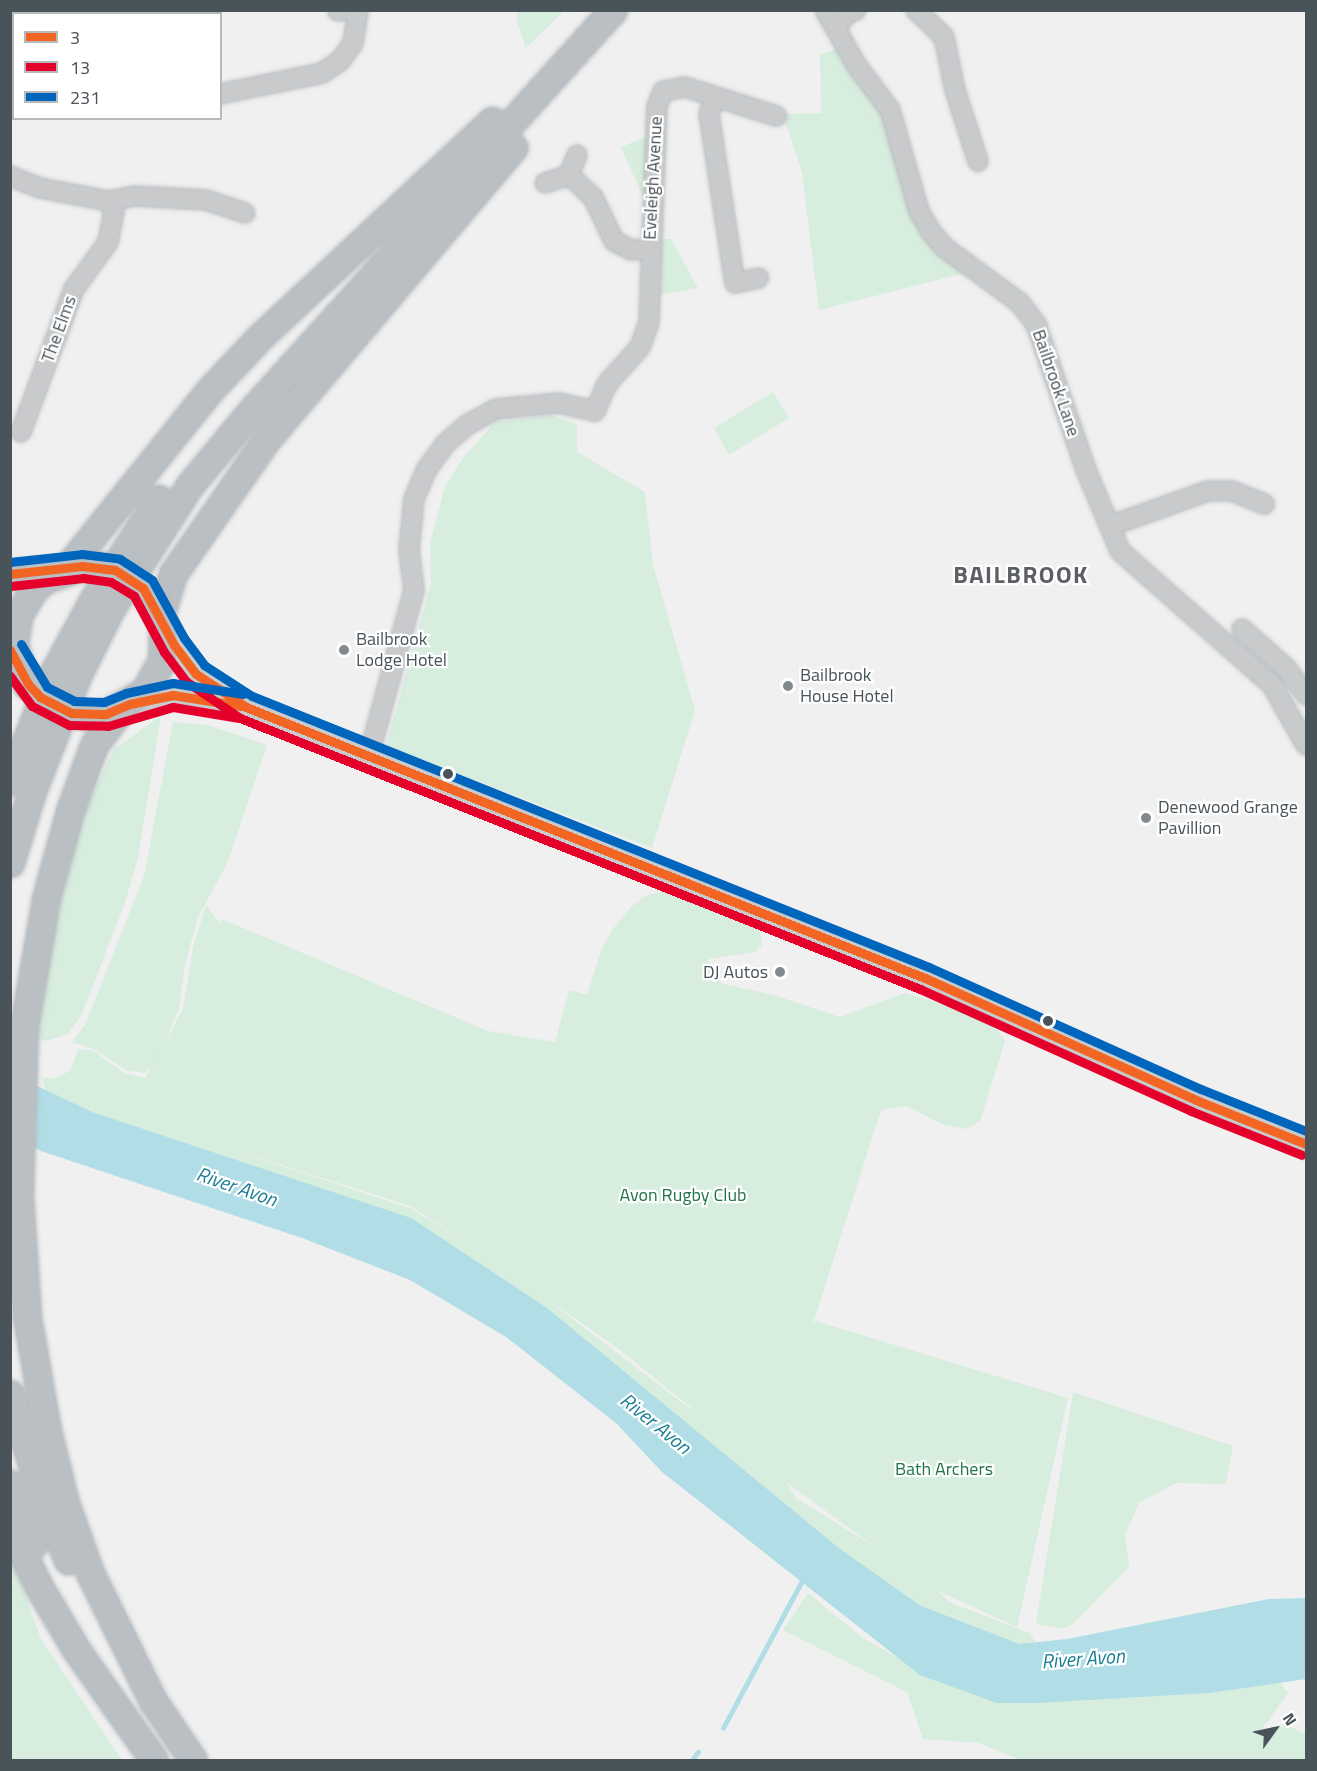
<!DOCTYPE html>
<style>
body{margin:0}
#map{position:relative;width:1317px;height:1771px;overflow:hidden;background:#f0f0f0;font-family:"Titillium Web",sans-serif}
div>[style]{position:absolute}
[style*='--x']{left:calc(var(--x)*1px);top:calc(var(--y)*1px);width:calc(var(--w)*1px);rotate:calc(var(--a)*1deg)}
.green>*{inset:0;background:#d7edde}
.water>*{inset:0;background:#b0dde6}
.stream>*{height:4.5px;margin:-2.25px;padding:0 2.25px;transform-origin:2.25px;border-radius:2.25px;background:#b0dde6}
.roads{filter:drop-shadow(0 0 2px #b6babe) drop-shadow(0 0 2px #b6babe)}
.minor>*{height:18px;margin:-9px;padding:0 9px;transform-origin:9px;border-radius:9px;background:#c8cacb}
.highway>*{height:27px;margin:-13.5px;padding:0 13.5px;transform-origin:13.5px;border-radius:13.5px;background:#babfc3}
.bridges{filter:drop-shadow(0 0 2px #b6babe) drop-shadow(0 0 2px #b6babe)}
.highway-bridge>*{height:27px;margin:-13.5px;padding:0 13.5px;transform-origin:13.5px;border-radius:13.5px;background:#babfc3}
.bus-1>*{height:9px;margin:-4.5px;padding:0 4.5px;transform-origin:4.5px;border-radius:4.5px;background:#f26522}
.bus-2>*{height:9px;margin:-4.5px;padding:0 4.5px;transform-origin:4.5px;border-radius:4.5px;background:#e4002b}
.bus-3>*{height:9px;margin:-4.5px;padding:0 4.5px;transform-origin:4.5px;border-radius:4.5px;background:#0065bd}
.dots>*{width:16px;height:16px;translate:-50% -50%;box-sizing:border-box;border:3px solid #fff;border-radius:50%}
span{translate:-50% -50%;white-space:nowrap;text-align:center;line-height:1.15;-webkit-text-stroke:4.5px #fff;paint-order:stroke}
.street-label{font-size:18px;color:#49535a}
.poi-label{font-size:18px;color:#49535a}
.left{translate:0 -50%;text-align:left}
.right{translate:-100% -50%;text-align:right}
.park-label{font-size:18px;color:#217447}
.water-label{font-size:20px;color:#1b7f93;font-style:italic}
.district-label{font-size:24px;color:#5c5f63;font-weight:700;letter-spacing:1.5px}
.frame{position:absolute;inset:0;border:12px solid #49535a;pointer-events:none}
.legend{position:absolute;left:12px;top:12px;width:210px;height:108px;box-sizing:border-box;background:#fff;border:2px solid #b6babd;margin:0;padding:8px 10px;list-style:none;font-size:18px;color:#49535a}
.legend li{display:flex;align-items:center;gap:12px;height:30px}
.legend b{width:30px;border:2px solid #b6babd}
.north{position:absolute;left:1245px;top:1699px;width:60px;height:60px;-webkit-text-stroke:4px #fff;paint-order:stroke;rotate:57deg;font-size:16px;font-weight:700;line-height:24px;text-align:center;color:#49535a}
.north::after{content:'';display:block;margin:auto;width:21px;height:27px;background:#49535a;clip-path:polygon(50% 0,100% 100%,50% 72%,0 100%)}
</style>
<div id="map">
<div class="green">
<i style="clip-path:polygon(518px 11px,518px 10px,564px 11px,526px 48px,516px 18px)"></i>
<i style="clip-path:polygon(840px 48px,879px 101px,913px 206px,969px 272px,819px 310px,802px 173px,783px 114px,821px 113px,820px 54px)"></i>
<i style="clip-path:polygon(648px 136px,646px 204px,621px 147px)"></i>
<i style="clip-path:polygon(662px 239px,671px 239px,698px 288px,660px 295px)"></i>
<i style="clip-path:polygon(773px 392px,789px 418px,729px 455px,714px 428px)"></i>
<i style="clip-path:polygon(550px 415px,577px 424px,577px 452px,645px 492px,653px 565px,695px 710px,652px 848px,386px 746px,431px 583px,430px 544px,445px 486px,463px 458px,495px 422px)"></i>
<i style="clip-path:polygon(161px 716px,138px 857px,125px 903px,82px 1014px,68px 1034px,46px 1041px,36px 1037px,40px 990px,82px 816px,114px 749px)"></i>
<i style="clip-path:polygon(173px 722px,207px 725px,267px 745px,227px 864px,198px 917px,185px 965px,179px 1008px,158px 1059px,145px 1073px,126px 1070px,94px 1049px,72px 1042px,85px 1025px,144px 876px)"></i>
<i style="clip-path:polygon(evenodd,664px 891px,678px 891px,740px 915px,760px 932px,762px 945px,755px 952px,709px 959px,710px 974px,723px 984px,774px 995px,840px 1017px,905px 993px,987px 1017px,1005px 1041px,980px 1121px,967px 1129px,944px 1125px,907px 1106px,881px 1110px,813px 1324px,816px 1321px,1068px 1398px,1017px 1627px,938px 1591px,949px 1602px,1030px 1633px,1042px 1654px,903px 1606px,605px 1361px,51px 1109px,42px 1078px,56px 1078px,71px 1070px,78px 1049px,94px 1051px,124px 1073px,145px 1078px,183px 1009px,193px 947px,206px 905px,220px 924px,222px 919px,488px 1031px,555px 1042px,569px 990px,587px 995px,600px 953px,612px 930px,632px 906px,647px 895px,664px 891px,190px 1136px,410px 1206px,472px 1246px,410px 1208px,190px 1136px,664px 891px,544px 1297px,620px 1350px,695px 1411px,688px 1407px,544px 1297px,664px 891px,786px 1482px,875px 1547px,796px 1498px,786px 1482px)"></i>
<i style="clip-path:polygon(1073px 1392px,1233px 1446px,1226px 1484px,1176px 1483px,1139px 1503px,1125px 1535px,1129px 1567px,1073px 1624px,1062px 1629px,1036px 1624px)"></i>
<i style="clip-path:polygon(10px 1553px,41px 1639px,122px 1760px,11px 1760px)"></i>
<i style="clip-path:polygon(808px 1593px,863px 1638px,916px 1668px,1275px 1676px,1288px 1693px,1262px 1729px,1288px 1726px,1306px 1734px,1306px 1760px,1020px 1760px,979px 1743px,923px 1739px,907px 1692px,783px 1630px)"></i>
</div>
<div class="water">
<i style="clip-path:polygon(10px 1073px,92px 1112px,411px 1218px,547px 1308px,840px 1549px,921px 1606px,1019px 1644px,1067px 1639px,1269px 1599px,1306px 1598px,1306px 1679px,1209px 1693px,1036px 1703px,997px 1703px,920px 1675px,662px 1472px,616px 1423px,506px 1337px,410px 1280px,302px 1238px,41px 1151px,11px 1136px)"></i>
</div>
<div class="stream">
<i style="--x:723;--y:1728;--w:171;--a:-61.8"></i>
<i style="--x:692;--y:1760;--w:10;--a:-53"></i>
</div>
<div class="roads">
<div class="minor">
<i style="--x:73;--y:10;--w:4;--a:76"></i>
<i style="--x:825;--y:10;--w:64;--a:60.3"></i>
<i style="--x:857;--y:66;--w:55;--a:53.1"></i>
<i style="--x:890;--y:110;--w:105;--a:74"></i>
<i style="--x:919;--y:211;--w:24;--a:60"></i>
<i style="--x:931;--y:232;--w:21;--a:49"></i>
<i style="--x:945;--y:248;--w:93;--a:36.3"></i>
<i style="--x:1020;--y:303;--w:26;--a:53"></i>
<i style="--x:1036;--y:324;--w:154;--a:71.1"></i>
<i style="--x:1086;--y:470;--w:88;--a:67.2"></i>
<i style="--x:1120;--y:551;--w:203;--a:41.4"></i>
<i style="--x:1272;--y:685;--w:69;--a:60.5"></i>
<i style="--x:916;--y:10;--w:39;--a:44"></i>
<i style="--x:944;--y:37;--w:54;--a:78.3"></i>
<i style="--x:955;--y:90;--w:75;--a:72.1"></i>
<i style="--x:338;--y:11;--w:6;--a:-9"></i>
<i style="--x:836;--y:29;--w:17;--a:-57"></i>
<i style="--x:845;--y:15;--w:12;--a:-24"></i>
<i style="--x:220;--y:94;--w:104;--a:-11.6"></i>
<i style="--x:322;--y:73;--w:22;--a:-34"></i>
<i style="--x:340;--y:61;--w:22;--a:-54"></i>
<i style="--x:353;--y:43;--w:33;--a:-81"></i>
<i style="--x:715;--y:98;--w:17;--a:111"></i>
<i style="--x:709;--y:114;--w:171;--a:81.3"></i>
<i style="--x:735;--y:283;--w:24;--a:-12"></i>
<i style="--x:577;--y:155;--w:22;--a:112"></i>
<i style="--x:569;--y:175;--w:33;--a:43"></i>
<i style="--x:593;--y:197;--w:49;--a:64.5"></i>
<i style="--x:614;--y:241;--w:19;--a:28"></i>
<i style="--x:631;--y:250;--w:19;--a:-3"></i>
<i style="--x:10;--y:176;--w:32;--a:22"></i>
<i style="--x:40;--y:188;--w:70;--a:10.7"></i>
<i style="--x:109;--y:201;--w:26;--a:-11"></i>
<i style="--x:135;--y:196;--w:71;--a:3.2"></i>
<i style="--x:206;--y:200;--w:41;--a:18.4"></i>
<i style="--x:545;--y:183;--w:25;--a:-18"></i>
<i style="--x:21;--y:432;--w:153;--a:-69.7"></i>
<i style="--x:74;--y:289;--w:58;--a:-54.1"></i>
<i style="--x:108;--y:242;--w:31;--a:-79"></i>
<i style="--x:114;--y:212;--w:12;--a:-114"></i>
<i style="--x:1110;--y:526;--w:104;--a:-19.7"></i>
<i style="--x:1208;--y:491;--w:24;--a:0"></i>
<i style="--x:1232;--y:491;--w:35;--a:22"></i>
<i style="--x:164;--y:626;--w:58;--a:56.3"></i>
<i style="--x:196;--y:674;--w:49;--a:33.4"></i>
<i style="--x:1242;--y:629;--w:59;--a:41.6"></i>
<i style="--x:1286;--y:668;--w:34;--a:53"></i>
<i style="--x:132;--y:703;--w:50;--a:-9.3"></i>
<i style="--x:181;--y:695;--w:66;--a:10.5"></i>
<i style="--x:246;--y:707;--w:731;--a:21.76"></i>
<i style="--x:925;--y:978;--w:297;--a:24.2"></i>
<i style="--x:1196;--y:1100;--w:118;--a:21.8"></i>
<i style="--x:369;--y:755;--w:171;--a:-74.7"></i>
<i style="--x:414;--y:590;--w:40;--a:-97.1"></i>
<i style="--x:409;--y:550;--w:51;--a:-84.4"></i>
<i style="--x:414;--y:499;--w:33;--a:-67"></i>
<i style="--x:427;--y:469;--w:31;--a:-54"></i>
<i style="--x:445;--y:444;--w:29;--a:-41"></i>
<i style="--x:467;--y:425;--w:33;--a:-29"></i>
<i style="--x:496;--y:409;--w:63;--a:-5.4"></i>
<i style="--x:559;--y:403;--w:37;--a:13"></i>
<i style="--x:595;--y:411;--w:30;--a:-66"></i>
<i style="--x:607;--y:384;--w:50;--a:-48.3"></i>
<i style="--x:640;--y:347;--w:27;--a:-70"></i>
<i style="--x:649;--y:322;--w:216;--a:-87.9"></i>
<i style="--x:657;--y:106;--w:16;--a:-68"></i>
<i style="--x:663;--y:91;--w:22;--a:-10"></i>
<i style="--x:685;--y:87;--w:96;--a:17.7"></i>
</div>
<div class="highway">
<i style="--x:66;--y:569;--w:230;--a:-51.2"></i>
<i style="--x:210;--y:390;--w:73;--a:-46.7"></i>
<i style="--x:260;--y:337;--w:317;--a:-43"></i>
<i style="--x:10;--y:574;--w:49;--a:-3.5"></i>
<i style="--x:160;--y:616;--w:44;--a:-72.8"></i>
<i style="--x:173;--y:574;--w:165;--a:-55.2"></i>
<i style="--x:267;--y:439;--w:382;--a:-49.8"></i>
<i style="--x:28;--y:684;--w:18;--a:-117"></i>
<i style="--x:20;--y:668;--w:25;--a:-104"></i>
<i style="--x:14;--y:644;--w:30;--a:-81"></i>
<i style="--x:19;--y:614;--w:29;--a:-59"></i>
<i style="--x:34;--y:589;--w:16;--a:-40"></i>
<i style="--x:46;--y:579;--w:39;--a:-19"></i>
<i style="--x:122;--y:708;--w:46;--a:127.1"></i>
<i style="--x:94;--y:745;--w:70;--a:110"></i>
<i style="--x:70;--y:811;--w:91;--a:105.3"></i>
<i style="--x:46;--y:899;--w:129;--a:99.8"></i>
<i style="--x:24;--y:1026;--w:170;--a:91.7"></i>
<i style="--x:19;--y:1196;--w:121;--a:86.2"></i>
<i style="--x:27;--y:1317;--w:115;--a:80"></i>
<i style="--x:47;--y:1430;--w:72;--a:76.3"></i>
<i style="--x:64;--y:1500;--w:77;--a:70.4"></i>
<i style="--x:90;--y:1573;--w:143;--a:63.8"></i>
<i style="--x:153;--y:1701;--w:71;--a:55.9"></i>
<i style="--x:107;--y:713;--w:43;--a:-29.6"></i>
<i style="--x:144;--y:692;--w:36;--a:-60"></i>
<i style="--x:162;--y:661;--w:37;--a:-88"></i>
<i style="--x:163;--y:624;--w:25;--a:-116"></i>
<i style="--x:10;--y:781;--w:115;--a:-68.1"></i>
<i style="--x:53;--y:674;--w:88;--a:-61.4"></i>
<i style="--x:95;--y:597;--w:117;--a:-56.9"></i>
<i style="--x:10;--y:863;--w:75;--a:-73"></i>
<i style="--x:32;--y:791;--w:123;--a:-68.6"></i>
<i style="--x:77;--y:676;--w:76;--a:-63.4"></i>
<i style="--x:111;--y:608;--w:146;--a:-57.3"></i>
<i style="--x:190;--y:485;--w:100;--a:-50.3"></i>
<i style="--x:254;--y:408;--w:536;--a:-47.95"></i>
<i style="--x:10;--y:1394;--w:116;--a:72.5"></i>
<i style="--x:45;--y:1505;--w:60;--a:67.3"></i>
<i style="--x:10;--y:1484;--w:65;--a:69.3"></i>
<i style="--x:10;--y:1528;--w:66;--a:63.8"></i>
<i style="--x:39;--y:1587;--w:74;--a:59.3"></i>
<i style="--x:77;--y:1651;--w:133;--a:54.8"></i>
</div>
</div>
<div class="bridges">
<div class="highway-bridge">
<i style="--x:99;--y:566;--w:33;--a:20"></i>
<i style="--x:130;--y:577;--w:28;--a:45"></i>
<i style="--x:28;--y:684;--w:35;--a:41"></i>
<i style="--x:54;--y:707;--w:35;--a:15"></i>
</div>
</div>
<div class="bus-1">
<i style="--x:10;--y:574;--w:72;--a:-6.3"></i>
<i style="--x:82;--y:566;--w:33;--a:7"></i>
<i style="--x:115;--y:570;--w:33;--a:33"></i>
<i style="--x:143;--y:588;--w:65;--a:61.5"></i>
<i style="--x:174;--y:645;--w:36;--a:53"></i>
<i style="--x:196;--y:674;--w:60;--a:33.4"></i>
<i style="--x:246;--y:707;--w:731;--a:21.76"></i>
<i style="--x:925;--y:978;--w:297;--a:24.2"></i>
<i style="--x:1196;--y:1100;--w:118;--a:21.8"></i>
<i style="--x:10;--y:650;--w:38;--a:62"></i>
<i style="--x:28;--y:684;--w:18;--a:47"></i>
<i style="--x:40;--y:697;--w:35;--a:27"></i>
<i style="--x:71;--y:713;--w:35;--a:2"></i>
<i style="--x:106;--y:714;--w:26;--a:-23"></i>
<i style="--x:130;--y:704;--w:44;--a:-11.8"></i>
<i style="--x:173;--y:695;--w:69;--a:9.2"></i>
</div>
<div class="bus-2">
<i style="--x:11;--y:586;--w:72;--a:-6.3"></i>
<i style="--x:83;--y:578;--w:28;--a:8"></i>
<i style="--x:111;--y:582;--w:27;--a:31"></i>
<i style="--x:134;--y:596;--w:64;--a:61.8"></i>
<i style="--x:164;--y:652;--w:38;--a:53"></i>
<i style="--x:187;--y:682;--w:64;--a:34.2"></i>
<i style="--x:240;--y:718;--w:732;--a:21.73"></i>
<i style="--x:920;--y:989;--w:297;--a:24.2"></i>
<i style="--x:1191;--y:1111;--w:119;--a:21.6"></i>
<i style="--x:10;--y:676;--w:37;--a:54"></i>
<i style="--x:32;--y:706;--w:42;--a:27.2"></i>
<i style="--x:69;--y:725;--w:39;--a:1"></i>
<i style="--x:108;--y:726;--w:68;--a:-16.3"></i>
<i style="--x:173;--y:707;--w:67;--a:9.5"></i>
</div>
<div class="bus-3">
<i style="--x:10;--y:562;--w:72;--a:-6.3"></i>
<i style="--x:82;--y:554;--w:38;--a:7"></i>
<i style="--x:120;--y:559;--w:38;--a:33"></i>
<i style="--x:152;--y:580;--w:66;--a:61.1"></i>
<i style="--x:184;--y:638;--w:34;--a:53"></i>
<i style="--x:204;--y:665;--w:57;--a:32.9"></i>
<i style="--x:252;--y:696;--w:729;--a:21.82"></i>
<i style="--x:929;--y:967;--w:298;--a:24.2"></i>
<i style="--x:1201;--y:1089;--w:113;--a:21.8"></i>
<i style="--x:21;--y:644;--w:50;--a:58.8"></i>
<i style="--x:47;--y:687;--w:30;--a:27"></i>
<i style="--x:74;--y:701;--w:30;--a:2"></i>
<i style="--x:104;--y:702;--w:24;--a:-22"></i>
<i style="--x:126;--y:693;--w:48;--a:-12"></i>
<i style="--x:173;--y:683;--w:71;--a:8.9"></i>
</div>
<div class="dots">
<i style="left:344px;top:650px;background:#838a8e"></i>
<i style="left:788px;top:686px;background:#838a8e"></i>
<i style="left:448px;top:774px;background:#49535a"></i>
<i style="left:1146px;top:818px;background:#838a8e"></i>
<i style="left:780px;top:972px;background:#838a8e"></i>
<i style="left:1048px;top:1021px;background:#49535a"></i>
</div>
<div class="street-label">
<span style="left:653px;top:178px;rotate:-87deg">Eveleigh Avenue</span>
<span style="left:59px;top:329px;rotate:-70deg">The Elms</span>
<span style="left:1056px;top:383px;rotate:71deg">Bailbrook Lane</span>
</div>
<div class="poi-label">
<span class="left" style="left:356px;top:650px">Bailbrook<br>Lodge Hotel</span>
<span class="left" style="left:800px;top:686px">Bailbrook<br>House Hotel</span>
<span class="left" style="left:1158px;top:818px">Denewood Grange<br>Pavillion</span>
<span class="right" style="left:768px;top:972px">DJ Autos</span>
</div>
<div class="park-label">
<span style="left:683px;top:1195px">Avon Rugby Club</span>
<span style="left:944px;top:1469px">Bath Archers</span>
</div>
<div class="water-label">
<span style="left:237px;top:1186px;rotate:19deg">River Avon</span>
<span style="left:656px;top:1423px;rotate:39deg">River Avon</span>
<span style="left:1083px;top:1658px;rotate:-4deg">River Avon</span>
</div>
<div class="district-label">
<span style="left:1021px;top:575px">BAILBROOK</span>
</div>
<div class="frame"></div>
<ul class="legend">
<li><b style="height:8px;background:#f26522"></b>3</li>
<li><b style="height:8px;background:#e4002b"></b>13</li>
<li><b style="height:8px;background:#0065bd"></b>231</li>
</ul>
<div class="north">N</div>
</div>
